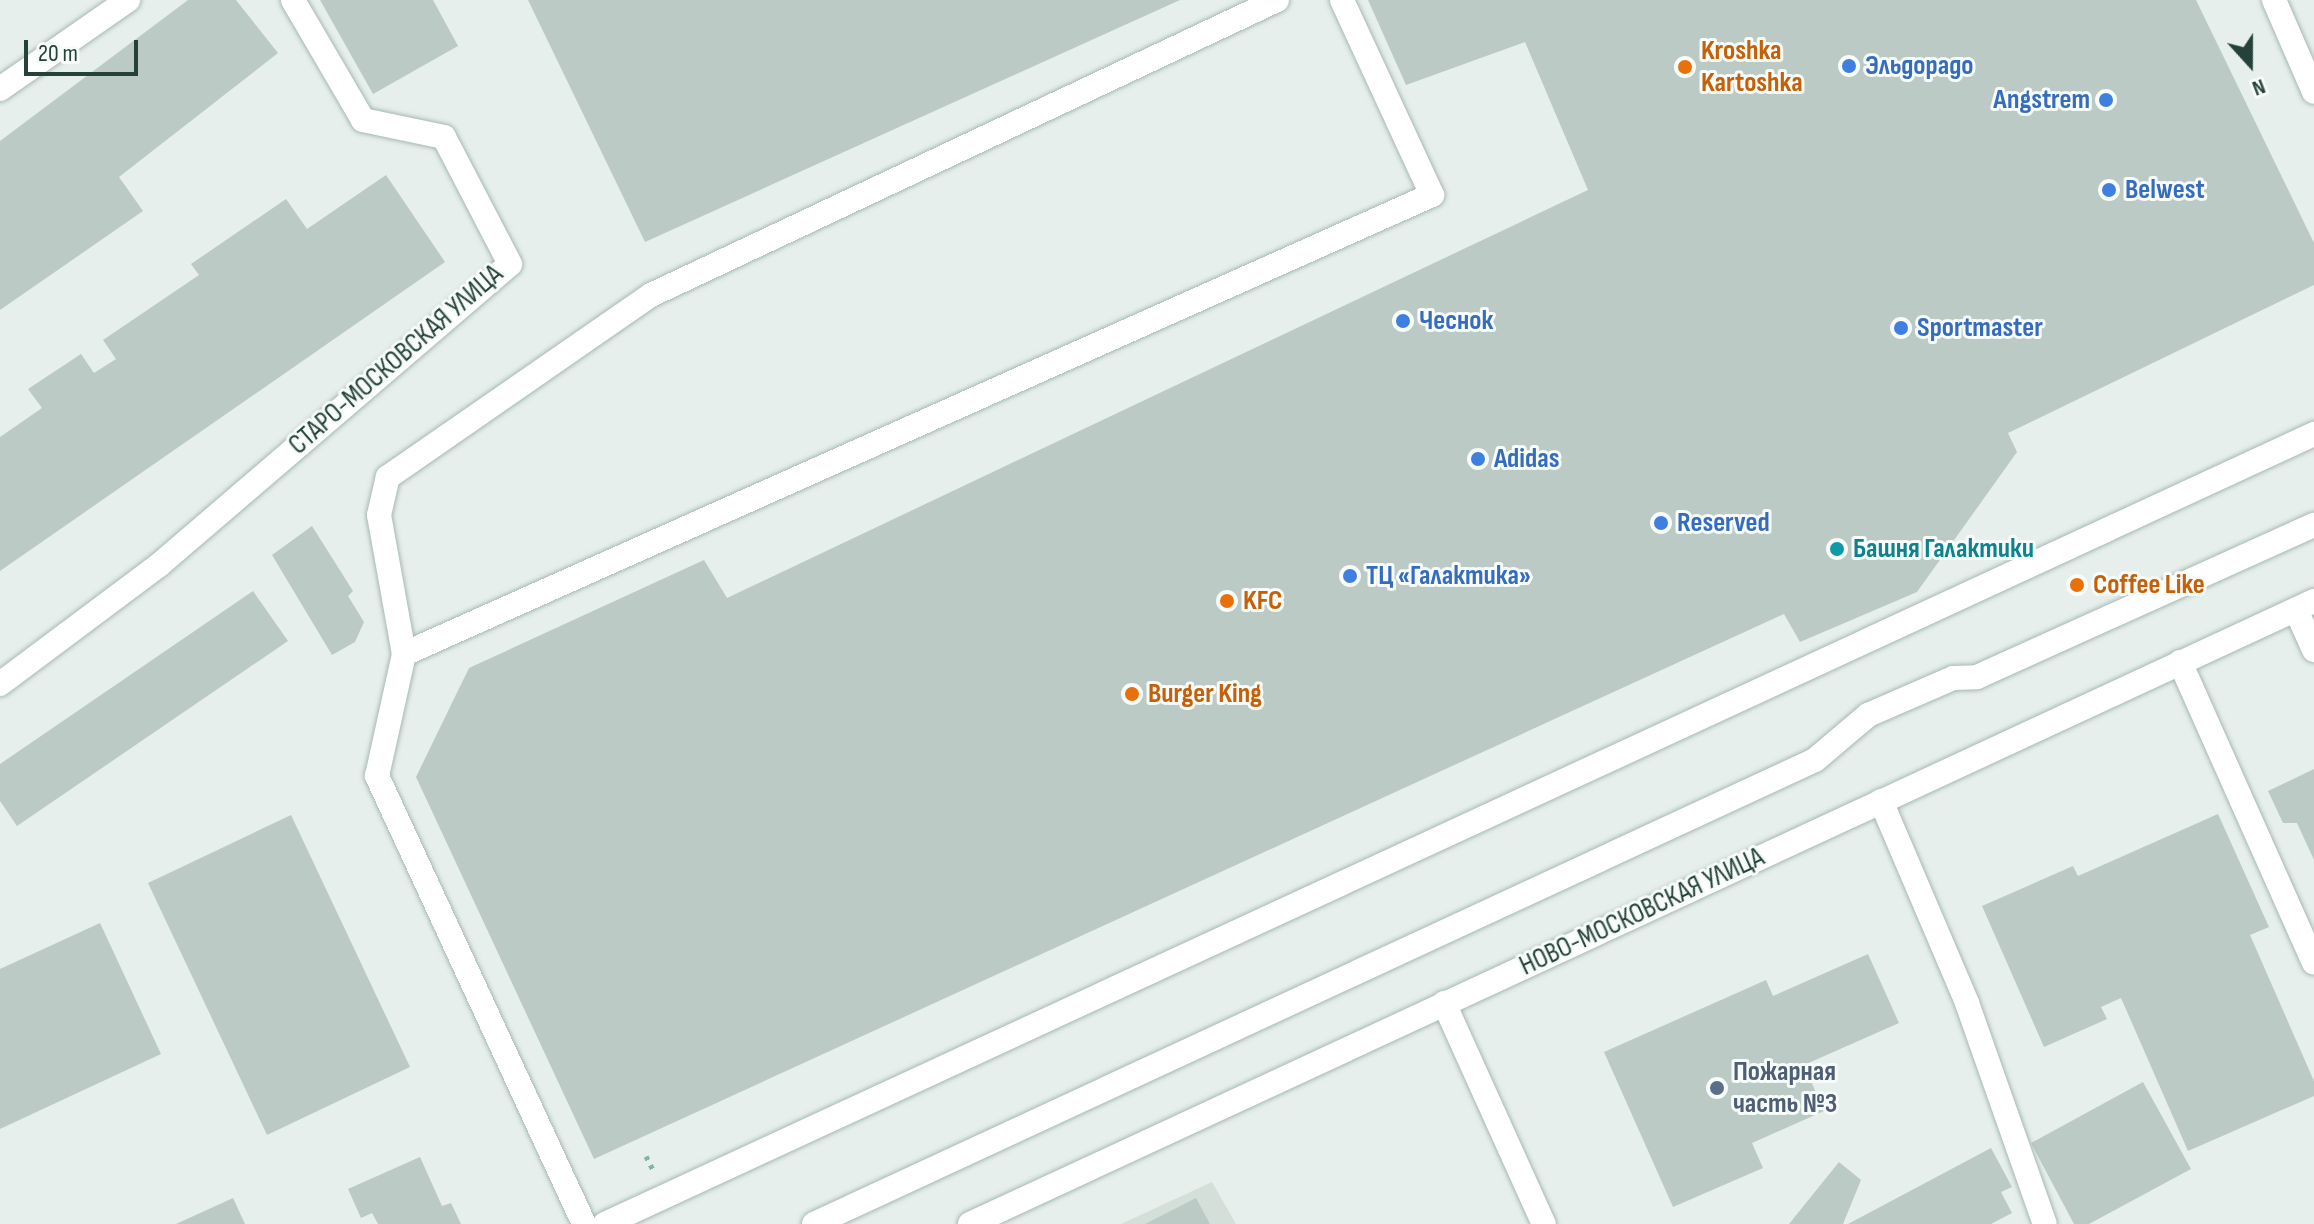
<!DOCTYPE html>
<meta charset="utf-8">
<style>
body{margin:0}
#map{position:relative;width:2314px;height:1224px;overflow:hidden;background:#e6efeb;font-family:"Sofia Sans Condensed",sans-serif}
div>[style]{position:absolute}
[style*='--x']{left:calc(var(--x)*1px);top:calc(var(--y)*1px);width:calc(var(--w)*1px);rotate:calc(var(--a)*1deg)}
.built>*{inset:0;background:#d4dfda}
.building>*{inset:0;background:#bbcac4}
.path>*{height:5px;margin-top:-2.5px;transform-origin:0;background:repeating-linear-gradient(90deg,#86b3a5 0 4px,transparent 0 10px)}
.roads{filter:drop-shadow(0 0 2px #a8b8b2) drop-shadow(0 0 2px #a8b8b2)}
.minor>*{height:24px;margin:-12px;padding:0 12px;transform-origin:12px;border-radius:12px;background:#fff}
.dots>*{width:22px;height:22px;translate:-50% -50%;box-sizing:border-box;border:4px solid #f7fbf9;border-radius:50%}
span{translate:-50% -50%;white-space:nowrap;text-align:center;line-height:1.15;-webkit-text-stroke:6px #f7fbf9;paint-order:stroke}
.food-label{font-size:28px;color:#c56008;font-weight:700}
.left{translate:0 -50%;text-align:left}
.shop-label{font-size:28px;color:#366cbe;font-weight:700}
.right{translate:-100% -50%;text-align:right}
.street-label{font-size:28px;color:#24423a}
.culture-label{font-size:28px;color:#0d838f;font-weight:700}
.service-label{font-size:28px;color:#4e5e75;font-weight:700}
.north{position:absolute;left:2210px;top:24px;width:80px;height:80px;-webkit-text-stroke:6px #f7fbf9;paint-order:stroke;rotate:159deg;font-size:22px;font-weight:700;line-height:32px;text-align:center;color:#24423a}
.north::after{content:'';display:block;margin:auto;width:28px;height:36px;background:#24423a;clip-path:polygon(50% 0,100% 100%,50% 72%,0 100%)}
.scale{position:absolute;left:24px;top:40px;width:114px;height:36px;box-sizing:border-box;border:4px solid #24423a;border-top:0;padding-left:10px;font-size:24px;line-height:28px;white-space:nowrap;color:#24423a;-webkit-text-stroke:6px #f7fbf9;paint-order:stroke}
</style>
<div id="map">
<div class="built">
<i style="clip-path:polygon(1212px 1182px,1236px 1224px,1121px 1224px)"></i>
</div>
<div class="building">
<i style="clip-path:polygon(188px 0,236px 0,278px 53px,119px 177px,143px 211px,0 310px,0 141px)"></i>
<i style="clip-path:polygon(320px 0,433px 0,458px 46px,373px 94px)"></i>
<i style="clip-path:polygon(528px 0,1180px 0,645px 242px)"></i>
<i style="clip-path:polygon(1368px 0,2196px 0,2314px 243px,2314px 285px,2008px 433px,2017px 452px,1917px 592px,1800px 642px,1784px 614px,594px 1159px,416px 777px,469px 668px,704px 560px,727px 598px,1588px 190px,1525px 42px,1406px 85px)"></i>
<i style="clip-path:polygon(386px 175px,445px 262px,0 571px,0 437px,42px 408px,28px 389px,81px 354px,94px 373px,116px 359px,103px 340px,199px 275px,191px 264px,286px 199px,307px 229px)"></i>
<i style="clip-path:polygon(312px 526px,353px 591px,348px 596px,364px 622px,355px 642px,332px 655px,272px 555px)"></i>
<i style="clip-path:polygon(253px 591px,288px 641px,17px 826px,0 801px,0 764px)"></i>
<i style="clip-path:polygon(2314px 769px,2314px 860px,2297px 823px,2283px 823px,2268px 791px)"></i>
<i style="clip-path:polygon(2218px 814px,2269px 927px,2250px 935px,2314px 1081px,2314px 1096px,2188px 1151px,2121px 998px,2101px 1007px,2107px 1019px,2044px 1047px,1982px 906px,2073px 866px,2078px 876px)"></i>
<i style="clip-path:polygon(291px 815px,410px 1067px,267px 1135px,148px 883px)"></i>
<i style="clip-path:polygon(100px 923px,161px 1054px,0 1129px,0 969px)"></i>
<i style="clip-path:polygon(1868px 954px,1899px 1023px,1804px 1065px,1824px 1111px,1752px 1143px,1763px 1168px,1673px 1207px,1604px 1052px,1766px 980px,1773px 996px)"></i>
<i style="clip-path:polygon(2143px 1082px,2191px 1169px,2089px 1224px,2074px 1224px,2031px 1143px)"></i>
<i style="clip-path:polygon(1991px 1148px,2012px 1187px,2001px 1192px,2012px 1213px,1991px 1224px,1848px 1224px)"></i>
<i style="clip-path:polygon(420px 1157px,442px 1206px,451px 1203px,461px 1224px,378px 1224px,372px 1213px,361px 1218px,348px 1189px)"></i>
<i style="clip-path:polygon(1839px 1162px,1861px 1180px,1843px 1224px,1789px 1224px)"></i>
<i style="clip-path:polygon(233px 1198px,245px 1224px,176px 1224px)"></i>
<i style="clip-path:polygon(1196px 1198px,1210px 1224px,1145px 1224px)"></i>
</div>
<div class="path">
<i style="--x:646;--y:1156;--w:16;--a:63"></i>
</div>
<div class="roads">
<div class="minor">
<i style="--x:2274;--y:0;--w:100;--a:66.5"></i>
<i style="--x:0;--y:89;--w:156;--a:-34.8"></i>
<i style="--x:2296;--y:610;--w:44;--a:65.8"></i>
<i style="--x:404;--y:654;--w:1126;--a:-24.06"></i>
<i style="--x:1432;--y:195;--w:215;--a:-114.8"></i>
<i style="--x:2180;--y:662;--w:329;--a:66"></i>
<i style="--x:0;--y:684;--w:199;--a:-36.8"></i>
<i style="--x:159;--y:565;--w:462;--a:-40.6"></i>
<i style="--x:510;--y:264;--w:143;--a:-117.5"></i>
<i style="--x:444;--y:137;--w:83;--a:-168.1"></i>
<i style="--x:363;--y:120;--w:139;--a:-120.3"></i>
<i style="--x:1881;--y:801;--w:220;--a:66.9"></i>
<i style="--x:1967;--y:1003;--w:234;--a:70.6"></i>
<i style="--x:1444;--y:1003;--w:243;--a:65.7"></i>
<i style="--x:584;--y:1224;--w:494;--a:-114.8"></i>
<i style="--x:377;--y:776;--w:125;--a:-77.5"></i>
<i style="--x:404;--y:654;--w:141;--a:-100.2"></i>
<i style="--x:379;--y:515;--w:39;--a:-77"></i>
<i style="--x:388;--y:477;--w:320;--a:-34.7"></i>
<i style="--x:651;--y:295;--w:692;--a:-25.23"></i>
<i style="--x:605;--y:1224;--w:1883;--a:-24.81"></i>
<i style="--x:814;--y:1224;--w:1103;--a:-24.87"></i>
<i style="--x:1815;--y:760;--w:70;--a:-40.3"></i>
<i style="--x:1868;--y:715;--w:93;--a:-23.5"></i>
<i style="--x:1953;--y:678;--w:24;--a:-2"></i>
<i style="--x:1977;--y:677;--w:370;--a:-24.3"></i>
<i style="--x:970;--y:1224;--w:1481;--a:-24.87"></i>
</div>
</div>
<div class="dots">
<i style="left:1849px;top:66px;background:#3f7fe0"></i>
<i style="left:1685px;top:67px;background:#e8710a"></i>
<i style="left:2106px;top:100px;background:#3f7fe0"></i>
<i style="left:2109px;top:190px;background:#3f7fe0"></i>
<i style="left:1403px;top:321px;background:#3f7fe0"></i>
<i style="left:1901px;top:328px;background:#3f7fe0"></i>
<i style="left:1478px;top:459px;background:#3f7fe0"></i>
<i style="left:1661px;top:523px;background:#3f7fe0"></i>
<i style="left:1837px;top:549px;background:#0f9aa8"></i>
<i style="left:1350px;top:576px;background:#3f7fe0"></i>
<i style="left:2077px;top:585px;background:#e8710a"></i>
<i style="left:1227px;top:601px;background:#e8710a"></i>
<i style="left:1132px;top:694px;background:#e8710a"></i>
<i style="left:1717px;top:1088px;background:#5c6f8a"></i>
</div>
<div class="food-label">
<span class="left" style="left:1701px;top:67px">Kroshka<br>Kartoshka</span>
<span class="left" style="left:2093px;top:585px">Coffee Like</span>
<span class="left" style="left:1243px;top:601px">KFC</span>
<span class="left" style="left:1148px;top:694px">Burger King</span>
</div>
<div class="shop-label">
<span class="left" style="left:1865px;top:66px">Эльдорадо</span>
<span class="right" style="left:2090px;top:100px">Angstrem</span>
<span class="left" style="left:2125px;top:190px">Belwest</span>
<span class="left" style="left:1419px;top:321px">Чеснок</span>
<span class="left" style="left:1917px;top:328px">Sportmaster</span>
<span class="left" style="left:1494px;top:459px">Adidas</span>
<span class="left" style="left:1677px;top:523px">Reserved</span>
<span class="left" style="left:1366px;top:576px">ТЦ «Галактика»</span>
</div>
<div class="street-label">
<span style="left:396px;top:360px;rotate:-41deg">СТАРО-МОСКОВСКАЯ УЛИЦА</span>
<span style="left:1642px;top:912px;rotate:-25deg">НОВО-МОСКОВСКАЯ УЛИЦА</span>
</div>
<div class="culture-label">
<span class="left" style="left:1853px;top:549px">Башня Галактики</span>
</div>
<div class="service-label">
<span class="left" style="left:1733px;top:1088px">Пожарная<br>часть №3</span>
</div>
<div class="north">N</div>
<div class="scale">20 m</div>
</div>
